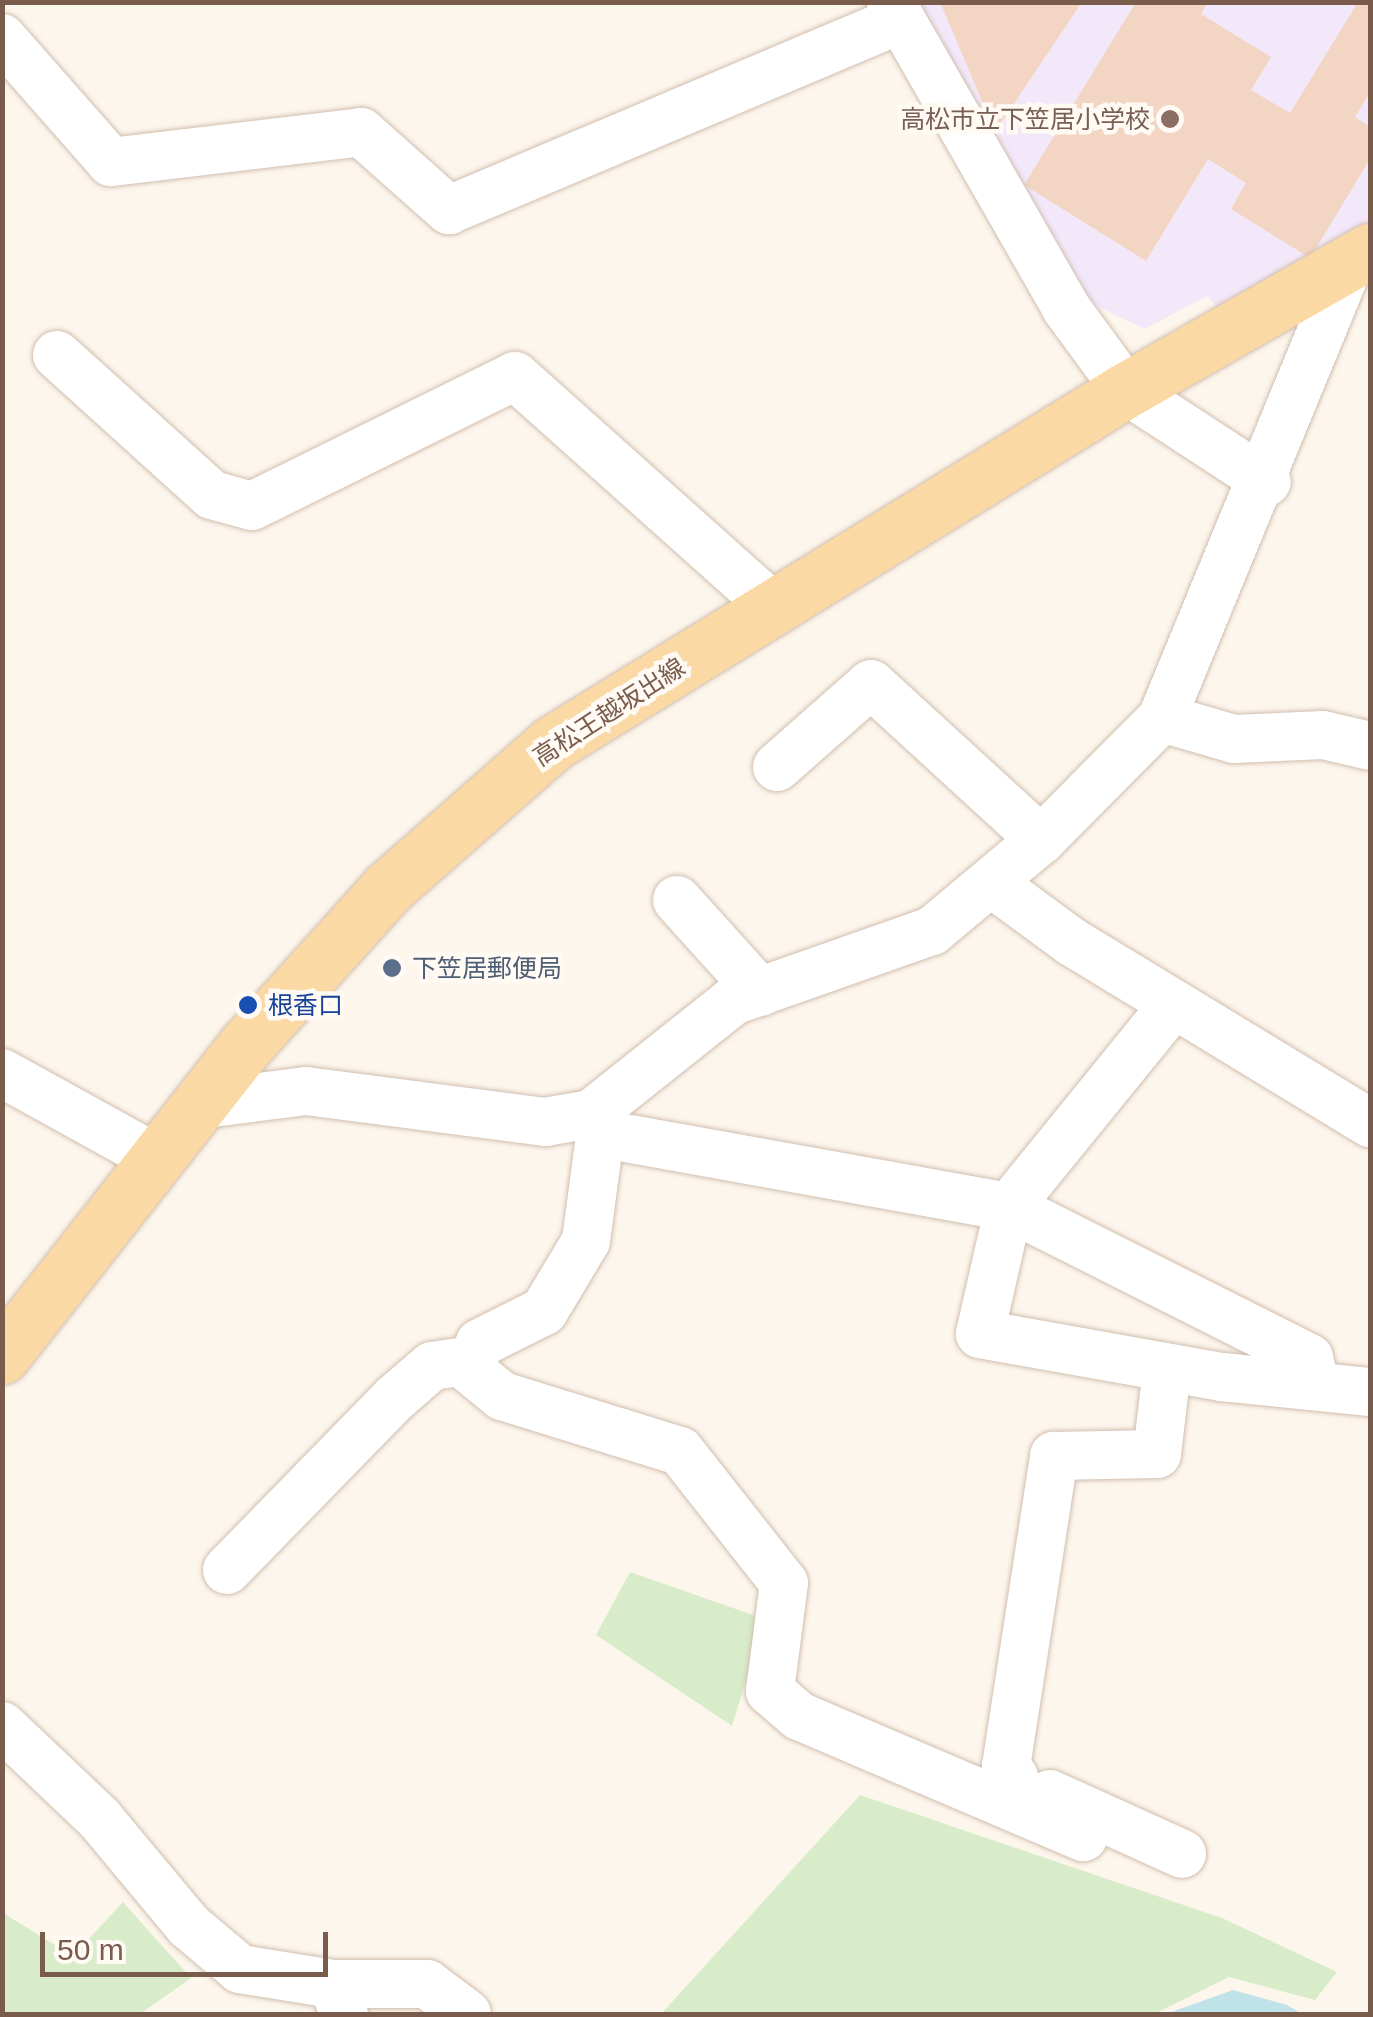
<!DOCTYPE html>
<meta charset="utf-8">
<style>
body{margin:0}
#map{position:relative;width:1373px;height:2017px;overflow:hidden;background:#fdf6ec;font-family:Helvetica,"Noto Sans JP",sans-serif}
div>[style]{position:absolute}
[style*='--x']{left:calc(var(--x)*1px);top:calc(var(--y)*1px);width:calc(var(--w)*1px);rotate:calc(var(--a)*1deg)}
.education>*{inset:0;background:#f3e8fa}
.green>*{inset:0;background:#d8ecc9}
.water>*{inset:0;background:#bfe3e8}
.building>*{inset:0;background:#f3d5c3}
.roads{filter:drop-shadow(0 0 2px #d1beb0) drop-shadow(0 0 2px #d1beb0)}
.minor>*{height:48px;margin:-24px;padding:0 24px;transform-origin:24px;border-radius:24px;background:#fff}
.major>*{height:55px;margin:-27.5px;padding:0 27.5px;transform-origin:27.5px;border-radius:27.5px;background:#fbd9a5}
.dots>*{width:28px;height:28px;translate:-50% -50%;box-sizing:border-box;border:5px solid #fffaf3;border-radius:50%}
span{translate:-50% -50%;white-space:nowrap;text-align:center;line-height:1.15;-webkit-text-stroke:9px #fffaf3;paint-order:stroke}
.education-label{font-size:25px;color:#785e54}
.right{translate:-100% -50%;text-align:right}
.street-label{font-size:25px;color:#7a5c4d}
.service-label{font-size:25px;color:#4e5e75}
.left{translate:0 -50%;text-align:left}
.transit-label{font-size:25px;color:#164399}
.frame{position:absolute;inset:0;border:5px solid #7a5c4d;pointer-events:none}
.scale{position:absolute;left:40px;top:1932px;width:288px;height:45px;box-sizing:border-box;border:5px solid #7a5c4d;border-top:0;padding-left:12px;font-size:30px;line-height:35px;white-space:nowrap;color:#7a5c4d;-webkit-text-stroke:8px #fffaf3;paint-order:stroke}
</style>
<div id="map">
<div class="education">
<i style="clip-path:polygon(901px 3px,1370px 3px,1370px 221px,1220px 311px,1207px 296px,1145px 329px,1077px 297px)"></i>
</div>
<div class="green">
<i style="clip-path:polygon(630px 1572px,765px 1619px,732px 1726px,596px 1635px)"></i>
<i style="clip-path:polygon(860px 1795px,1222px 1918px,1337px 1972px,1315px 2000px,1229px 1977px,1154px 2014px,661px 2014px)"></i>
<i style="clip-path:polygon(123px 1902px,191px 1978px,140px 2014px,3px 2014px,3px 1913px,73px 1956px)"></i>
</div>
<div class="water">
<i style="clip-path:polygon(1233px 1990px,1287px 2005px,1302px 2014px,1166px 2014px)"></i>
</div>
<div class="building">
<i style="clip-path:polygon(940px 2px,1082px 2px,995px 132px)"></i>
<i style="clip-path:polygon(1136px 2px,1208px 2px,1201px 14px,1271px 57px,1251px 90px,1290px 113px,1358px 2px,1370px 2px,1370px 92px,1355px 117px,1370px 127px,1370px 159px,1310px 258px,1231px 209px,1246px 183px,1208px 159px,1146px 261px,1024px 185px)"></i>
</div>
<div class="roads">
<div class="minor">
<i style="--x:891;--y:2;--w:353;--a:60.2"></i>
<i style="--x:1066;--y:308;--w:102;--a:53.8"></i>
<i style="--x:1126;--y:390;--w:168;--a:33.1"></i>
<i style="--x:2;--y:38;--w:165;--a:48.7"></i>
<i style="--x:111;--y:162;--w:252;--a:-6.8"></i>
<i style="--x:361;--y:132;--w:118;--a:41.6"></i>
<i style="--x:449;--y:210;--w:488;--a:-22.9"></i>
<i style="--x:57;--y:355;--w:209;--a:42.1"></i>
<i style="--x:212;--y:495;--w:41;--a:15.4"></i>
<i style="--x:252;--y:506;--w:293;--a:-26.3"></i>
<i style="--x:515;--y:376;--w:346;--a:41.8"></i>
<i style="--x:1162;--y:718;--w:75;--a:16.3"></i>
<i style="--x:1234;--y:739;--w:89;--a:-2.6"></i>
<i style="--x:1323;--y:735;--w:48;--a:13.2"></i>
<i style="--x:777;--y:767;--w:125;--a:-41.4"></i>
<i style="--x:871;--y:684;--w:231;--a:42.5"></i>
<i style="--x:993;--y:884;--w:98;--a:36.3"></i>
<i style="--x:1072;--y:942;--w:349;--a:31.3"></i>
<i style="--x:677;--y:900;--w:124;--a:47.9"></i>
<i style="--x:1173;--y:1005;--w:260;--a:129.1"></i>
<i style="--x:1009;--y:1207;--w:130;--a:102.9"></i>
<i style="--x:980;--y:1334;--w:246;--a:10.1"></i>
<i style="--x:1222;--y:1377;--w:149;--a:5.8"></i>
<i style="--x:2;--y:1073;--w:176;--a:28.9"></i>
<i style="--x:197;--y:1105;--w:110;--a:-7.3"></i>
<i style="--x:306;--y:1091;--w:241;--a:7.4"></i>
<i style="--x:545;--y:1122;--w:47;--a:-9.9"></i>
<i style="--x:591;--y:1114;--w:181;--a:-38.5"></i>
<i style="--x:733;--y:1001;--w:211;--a:-19.4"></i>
<i style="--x:932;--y:931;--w:142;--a:-39.9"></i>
<i style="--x:1041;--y:840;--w:172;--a:-45.2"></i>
<i style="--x:1162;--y:718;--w:496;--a:-67.6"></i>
<i style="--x:604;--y:1106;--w:136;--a:97.6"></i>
<i style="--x:586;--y:1241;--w:82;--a:121"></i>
<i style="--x:544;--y:1311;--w:72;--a:153.4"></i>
<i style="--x:480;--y:1343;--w:28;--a:113"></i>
<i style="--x:469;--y:1369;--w:43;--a:39.3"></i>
<i style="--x:502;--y:1396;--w:186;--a:17.2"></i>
<i style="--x:680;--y:1451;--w:168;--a:51.8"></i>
<i style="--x:784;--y:1583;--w:109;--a:97.4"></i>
<i style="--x:770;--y:1691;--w:38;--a:41"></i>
<i style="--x:799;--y:1716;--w:309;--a:23.1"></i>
<i style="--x:603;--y:1134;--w:413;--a:10.2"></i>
<i style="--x:1009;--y:1207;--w:336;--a:26.7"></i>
<i style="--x:1309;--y:1358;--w:27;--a:77"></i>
<i style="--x:227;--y:1570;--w:240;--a:-45.7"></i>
<i style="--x:395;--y:1398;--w:49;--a:-40.9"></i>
<i style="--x:432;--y:1366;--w:41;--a:-8.3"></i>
<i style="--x:2;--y:1726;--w:134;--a:43.5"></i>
<i style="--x:99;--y:1818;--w:141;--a:50.2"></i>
<i style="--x:189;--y:1926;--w:67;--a:40.1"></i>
<i style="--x:240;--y:1969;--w:94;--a:9.2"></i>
<i style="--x:333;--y:1984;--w:32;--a:70"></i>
<i style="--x:1050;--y:1794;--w:145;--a:24.4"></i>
<i style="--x:1010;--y:1805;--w:28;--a:-82"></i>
<i style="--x:1014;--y:1777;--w:13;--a:-129"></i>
<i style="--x:1006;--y:1767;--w:315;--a:-81.2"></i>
<i style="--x:1054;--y:1456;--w:103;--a:-1.1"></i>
<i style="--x:1157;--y:1454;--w:86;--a:-83.3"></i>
<i style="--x:333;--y:1984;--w:94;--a:0"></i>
<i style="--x:427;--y:1984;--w:50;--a:36.9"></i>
</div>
<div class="major">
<i style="--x:2;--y:1356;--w:397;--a:-51.9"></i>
<i style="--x:247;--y:1044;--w:212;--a:-47.9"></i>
<i style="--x:389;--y:887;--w:218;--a:-41.3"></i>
<i style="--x:553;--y:743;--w:673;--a:-31.64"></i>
<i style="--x:1126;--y:390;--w:281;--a:-29.7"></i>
</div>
</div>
<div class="dots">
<i style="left:1170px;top:119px;background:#8d6e63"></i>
<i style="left:392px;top:968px;background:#5c6f8a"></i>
<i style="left:248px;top:1005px;background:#1a4fb4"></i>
</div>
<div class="education-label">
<span class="right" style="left:1150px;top:119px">高松市立下笠居小学校</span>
</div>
<div class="street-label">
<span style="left:609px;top:712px;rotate:-33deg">高松王越坂出線</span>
</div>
<div class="service-label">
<span class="left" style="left:412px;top:968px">下笠居郵便局</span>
</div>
<div class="transit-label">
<span class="left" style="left:268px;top:1005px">根香口</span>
</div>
<div class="frame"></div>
<div class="scale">50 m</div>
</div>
